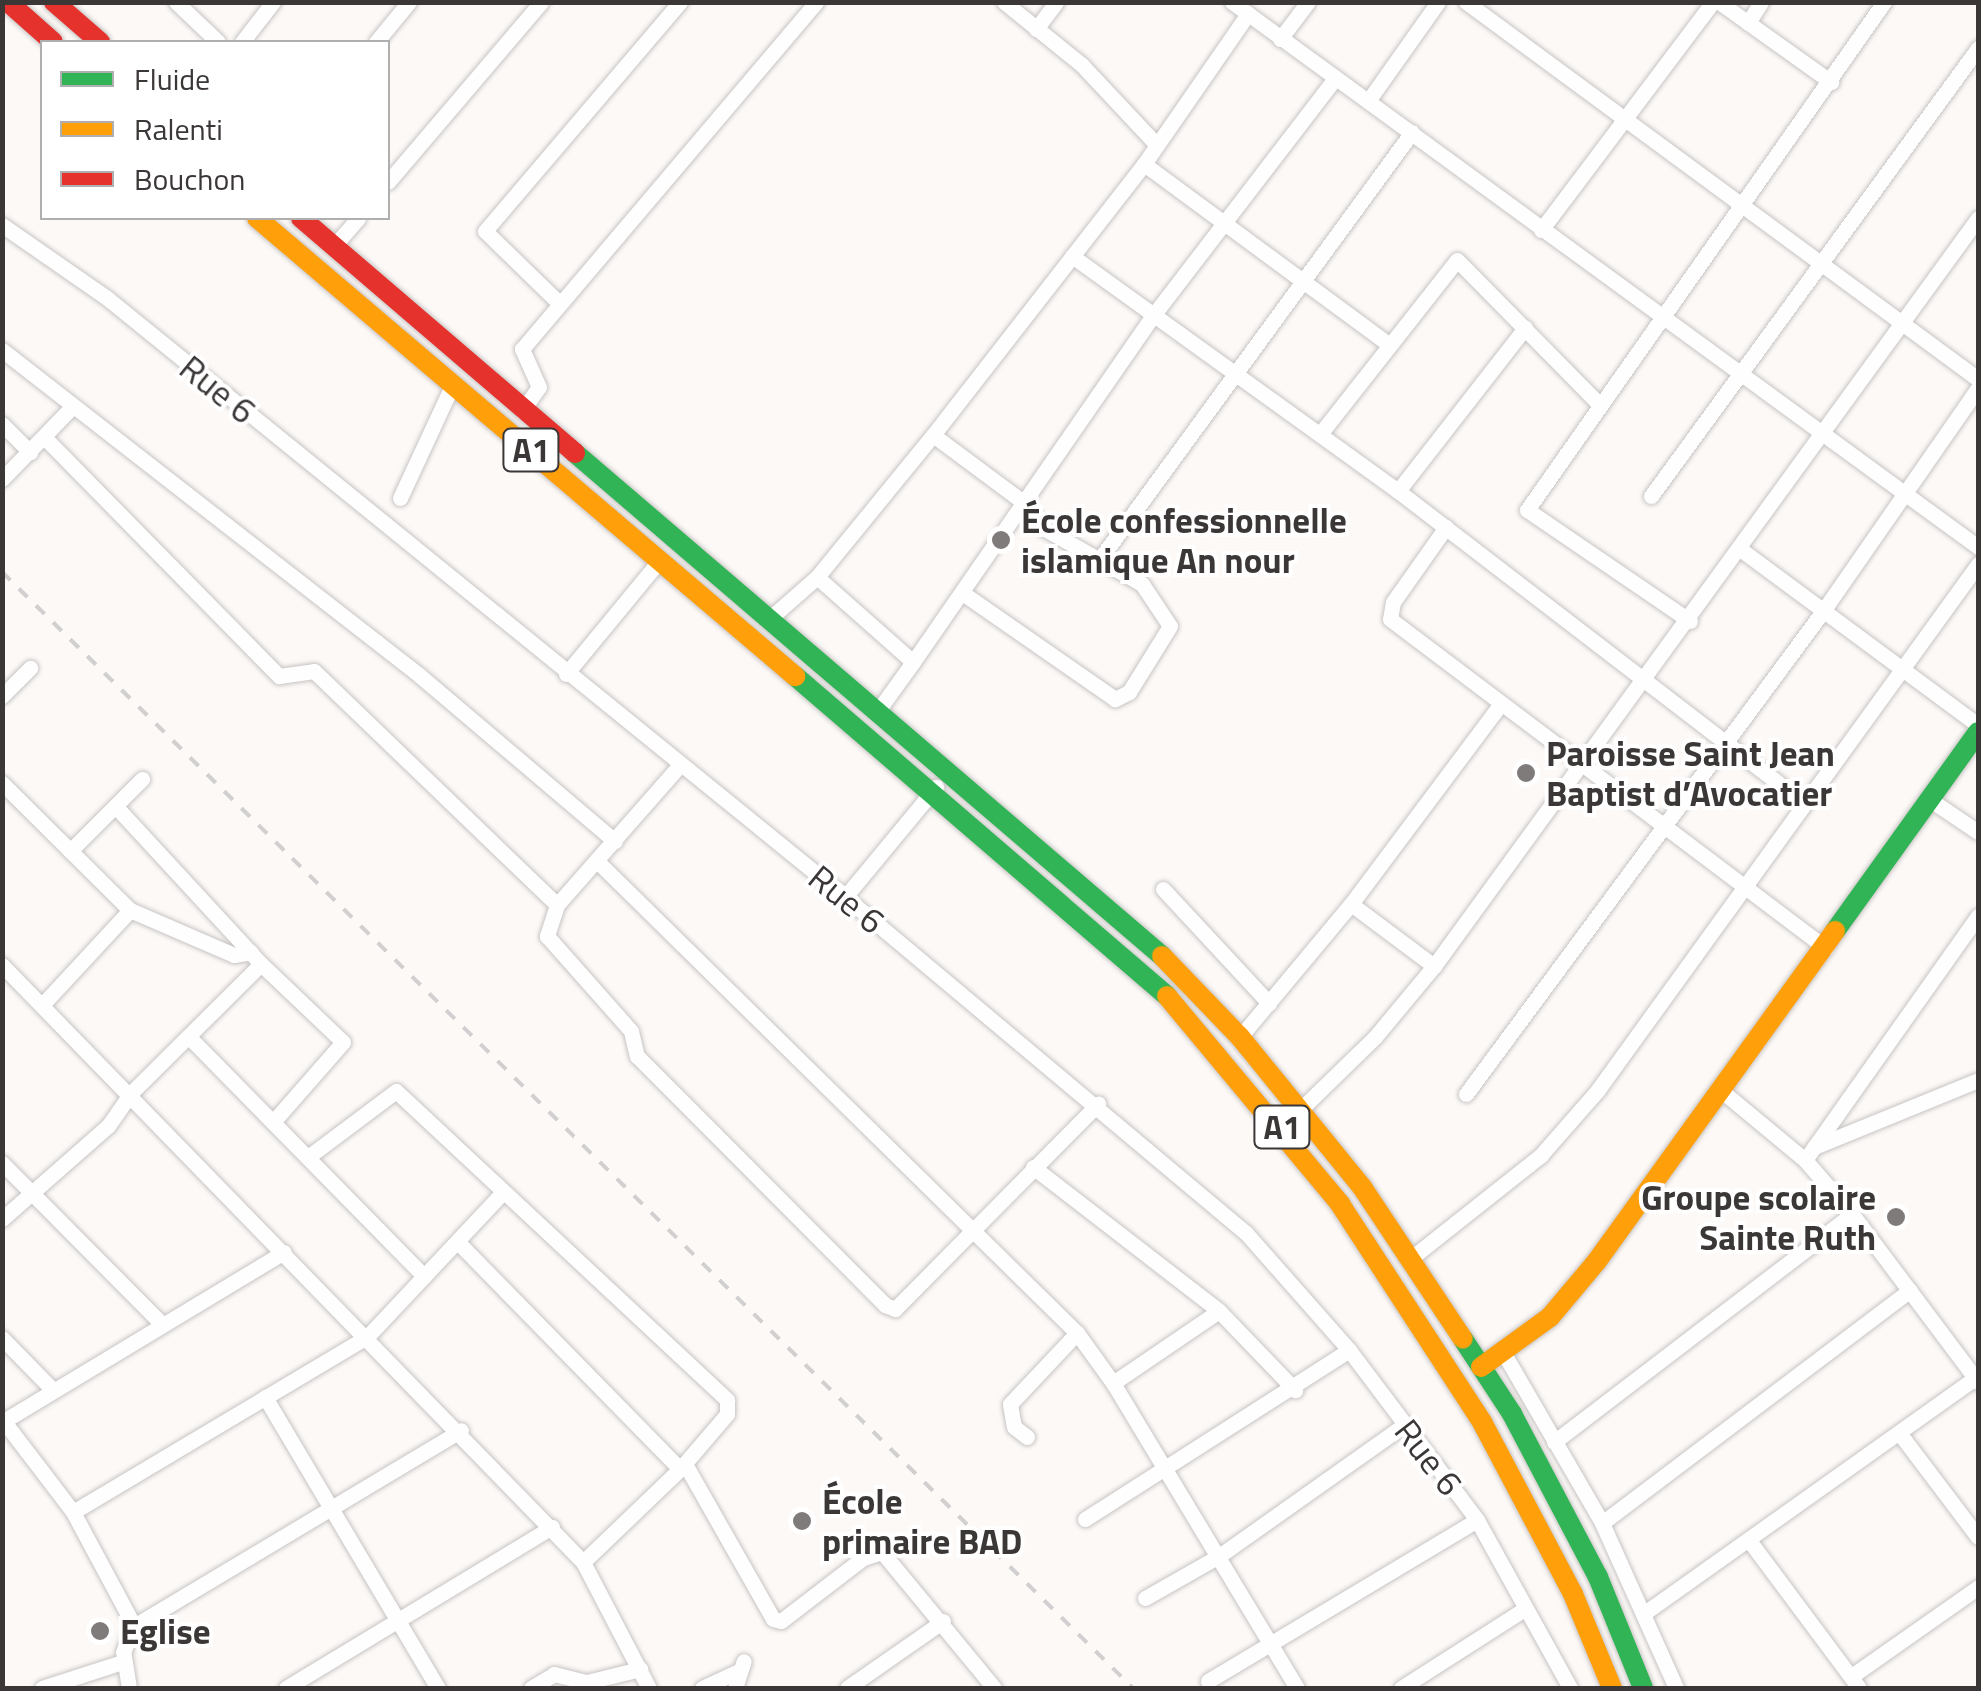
<!DOCTYPE html>
<meta charset="utf-8">
<style>
body{margin:0}
#map{position:relative;width:1981px;height:1691px;overflow:hidden;background:#fcf9f7;font-family:"Titillium Web",sans-serif}
div>[style]{position:absolute}
[style*='--x']{left:calc(var(--x)*1px);top:calc(var(--y)*1px);width:calc(var(--w)*1px);rotate:calc(var(--a)*1deg)}
.roads{filter:drop-shadow(0 0 2px #c7c4c3) drop-shadow(0 0 2px #c7c4c3)}
.street>*{height:15px;margin:-7.5px;padding:0 7.5px;transform-origin:7.5px;border-radius:7.5px;background:#fffefe}
.fast>*{height:20px;margin:-10px;padding:0 10px;transform-origin:10px;border-radius:10px;background:#30b455}
.slow>*{height:20px;margin:-10px;padding:0 10px;transform-origin:10px;border-radius:10px;background:#ff9f0a}
.jam>*{height:20px;margin:-10px;padding:0 10px;transform-origin:10px;border-radius:10px;background:#e5322d}
.rail>*{height:4px;margin-top:-2px;transform-origin:0;background:repeating-linear-gradient(90deg,#d1cfcf 0 12px,transparent 0 24px)}
.dots>*{width:28px;height:28px;translate:-50% -50%;box-sizing:border-box;border:5px solid #fff;border-radius:50%}
span{translate:-50% -50%;white-space:nowrap;text-align:center;line-height:1.15;-webkit-text-stroke:8px #fff;paint-order:stroke}
.shield-label span{padding:2px 8px;background:#fff;border:2px solid;border-radius:8px;-webkit-text-stroke-width:0}
.shield-label{font-size:32px;color:#3a3736;font-weight:700}
.street-label{font-size:35px;color:#3a3736}
.poi-label{font-size:35px;color:#3a3736;font-weight:700}
.left{translate:0 -50%;text-align:left}
.right{translate:-100% -50%;text-align:right}
.frame{position:absolute;inset:0;border:5px solid #3a3736;pointer-events:none}
.legend{position:absolute;left:40px;top:40px;width:350px;height:180px;box-sizing:border-box;background:#fff;border:2px solid #b0afaf;margin:0;padding:12px 18px;list-style:none;font-size:30px;color:#3a3736}
.legend li{display:flex;align-items:center;gap:20px;height:50px}
.legend b{width:50px;border:2px solid #b0afaf}
</style>
<div id="map">
<div class="roads">
<div class="street">
<i style="--x:176;--y:2;--w:58;--a:43.6"></i>
<i style="--x:1004;--y:2;--w:100;--a:38.9"></i>
<i style="--x:1082;--y:65;--w:107;--a:46.9"></i>
<i style="--x:1232;--y:2;--w:924;--a:36.15"></i>
<i style="--x:1466;--y:2;--w:636;--a:36.37"></i>
<i style="--x:1719;--y:2;--w:138;--a:35.5"></i>
<i style="--x:1748;--y:23;--w:25;--a:-58"></i>
<i style="--x:1036;--y:29;--w:34;--a:-53"></i>
<i style="--x:1280;--y:39;--w:46;--a:-52.9"></i>
<i style="--x:242;--y:42;--w:51;--a:-52.2"></i>
<i style="--x:376;--y:42;--w:52;--a:-50.5"></i>
<i style="--x:1368;--y:101;--w:121;--a:-54.7"></i>
<i style="--x:1144;--y:164;--w:303;--a:36.4"></i>
<i style="--x:388;--y:182;--w:236;--a:-49.6"></i>
<i style="--x:2;--y:225;--w:128;--a:34.8"></i>
<i style="--x:107;--y:298;--w:950;--a:39.06"></i>
<i style="--x:845;--y:897;--w:523;--a:39.96"></i>
<i style="--x:1246;--y:1233;--w:156;--a:48.6"></i>
<i style="--x:1349;--y:1350;--w:213;--a:53"></i>
<i style="--x:1477;--y:1520;--w:192;--a:61"></i>
<i style="--x:1541;--y:230;--w:286;--a:-53"></i>
<i style="--x:334;--y:246;--w:37;--a:-49"></i>
<i style="--x:1072;--y:256;--w:402;--a:35.8"></i>
<i style="--x:1398;--y:491;--w:511;--a:37.52"></i>
<i style="--x:559;--y:303;--w:103;--a:-135.8"></i>
<i style="--x:485;--y:231;--w:301;--a:-49.6"></i>
<i style="--x:2;--y:350;--w:529;--a:37.93"></i>
<i style="--x:419;--y:675;--w:257;--a:40.3"></i>
<i style="--x:522;--y:411;--w:29;--a:-55"></i>
<i style="--x:539;--y:387;--w:42;--a:-114.1"></i>
<i style="--x:522;--y:349;--w:455;--a:-49.7"></i>
<i style="--x:2;--y:424;--w:40;--a:45"></i>
<i style="--x:1320;--y:434;--w:221;--a:-51.8"></i>
<i style="--x:1457;--y:260;--w:201;--a:45.4"></i>
<i style="--x:933;--y:435;--w:111;--a:36.6"></i>
<i style="--x:1022;--y:501;--w:36;--a:51"></i>
<i style="--x:1045;--y:529;--w:112;--a:29.6"></i>
<i style="--x:1142;--y:584;--w:50;--a:56.3"></i>
<i style="--x:1170;--y:626;--w:78;--a:121.8"></i>
<i style="--x:1129;--y:692;--w:16;--a:153"></i>
<i style="--x:1115;--y:699;--w:184;--a:-145.2"></i>
<i style="--x:45;--y:438;--w:334;--a:45.5"></i>
<i style="--x:279;--y:676;--w:35;--a:-8"></i>
<i style="--x:314;--y:671;--w:337;--a:43.9"></i>
<i style="--x:2;--y:479;--w:99;--a:-45.8"></i>
<i style="--x:1398;--y:491;--w:207;--a:-52.1"></i>
<i style="--x:1651;--y:496;--w:555;--a:-53.87"></i>
<i style="--x:400;--y:498;--w:126;--a:-65.1"></i>
<i style="--x:1446;--y:527;--w:92;--a:125.2"></i>
<i style="--x:1393;--y:602;--w:17;--a:100"></i>
<i style="--x:1390;--y:619;--w:546;--a:37.04"></i>
<i style="--x:1740;--y:549;--w:296;--a:36.5"></i>
<i style="--x:1102;--y:556;--w:525;--a:-53.83"></i>
<i style="--x:817;--y:577;--w:128;--a:41.5"></i>
<i style="--x:913;--y:662;--w:62;--a:125.8"></i>
<i style="--x:768;--y:620;--w:65;--a:-41.3"></i>
<i style="--x:817;--y:577;--w:183;--a:-50.8"></i>
<i style="--x:933;--y:435;--w:343;--a:-52.1"></i>
<i style="--x:1144;--y:164;--w:183;--a:-55.3"></i>
<i style="--x:1690;--y:621;--w:197;--a:-145.7"></i>
<i style="--x:1527;--y:510;--w:621;--a:-54.9"></i>
<i style="--x:913;--y:662;--w:425;--a:-55.3"></i>
<i style="--x:1155;--y:313;--w:296;--a:-52.5"></i>
<i style="--x:566;--y:674;--w:148;--a:-50.5"></i>
<i style="--x:2;--y:696;--w:40;--a:-45"></i>
<i style="--x:679;--y:766;--w:185;--a:131.3"></i>
<i style="--x:557;--y:905;--w:33;--a:108"></i>
<i style="--x:547;--y:936;--w:127;--a:48.5"></i>
<i style="--x:631;--y:1031;--w:26;--a:77"></i>
<i style="--x:637;--y:1056;--w:351;--a:45.1"></i>
<i style="--x:885;--y:1305;--w:11;--a:22"></i>
<i style="--x:895;--y:1309;--w:289;--a:-45.3"></i>
<i style="--x:2;--y:783;--w:180;--a:44.8"></i>
<i style="--x:130;--y:910;--w:113;--a:23.4"></i>
<i style="--x:234;--y:955;--w:17;--a:-10"></i>
<i style="--x:1932;--y:801;--w:55;--a:34"></i>
<i style="--x:70;--y:851;--w:102;--a:-45"></i>
<i style="--x:597;--y:861;--w:673;--a:44.52"></i>
<i style="--x:1077;--y:1333;--w:62;--a:54.2"></i>
<i style="--x:1113;--y:1383;--w:356;--a:58.9"></i>
<i style="--x:1163;--y:889;--w:156;--a:47.1"></i>
<i style="--x:845;--y:897;--w:143;--a:-50.4"></i>
<i style="--x:1351;--y:904;--w:104;--a:36.8"></i>
<i style="--x:261;--y:964;--w:113;--a:43.6"></i>
<i style="--x:343;--y:1042;--w:106;--a:131.2"></i>
<i style="--x:2;--y:965;--w:833;--a:45.78"></i>
<i style="--x:583;--y:1562;--w:142;--a:62.4"></i>
<i style="--x:43;--y:1004;--w:128;--a:-47.2"></i>
<i style="--x:1240;--y:1037;--w:173;--a:-50.2"></i>
<i style="--x:1351;--y:904;--w:247;--a:-53.2"></i>
<i style="--x:190;--y:1038;--w:334;--a:45.5"></i>
<i style="--x:1723;--y:1092;--w:107;--a:39.7"></i>
<i style="--x:1805;--y:1160;--w:72;--a:49"></i>
<i style="--x:1852;--y:1214;--w:210;--a:53.1"></i>
<i style="--x:1466;--y:1094;--w:601;--a:-53.53"></i>
<i style="--x:1823;--y:611;--w:272;--a:-55.2"></i>
<i style="--x:1302;--y:1108;--w:102;--a:-44.2"></i>
<i style="--x:1375;--y:1037;--w:92;--a:-50.3"></i>
<i style="--x:1434;--y:966;--w:925;--a:-53.97"></i>
<i style="--x:1814;--y:1147;--w:177;--a:-22.2"></i>
<i style="--x:308;--y:1157;--w:110;--a:-36.9"></i>
<i style="--x:396;--y:1091;--w:453;--a:43"></i>
<i style="--x:727;--y:1400;--w:14;--a:90"></i>
<i style="--x:727;--y:1414;--w:72;--a:130.5"></i>
<i style="--x:680;--y:1469;--w:318;--a:-134.4"></i>
<i style="--x:1805;--y:1160;--w:299;--a:-54.7"></i>
<i style="--x:2;--y:1163;--w:226;--a:45.2"></i>
<i style="--x:1033;--y:1167;--w:235;--a:37.7"></i>
<i style="--x:2;--y:1219;--w:141;--a:-41.3"></i>
<i style="--x:108;--y:1126;--w:40;--a:-55.1"></i>
<i style="--x:131;--y:1093;--w:183;--a:-44.8"></i>
<i style="--x:261;--y:964;--w:212;--a:-132.7"></i>
<i style="--x:1410;--y:1259;--w:167;--a:-38.4"></i>
<i style="--x:1541;--y:1155;--w:85;--a:-48.8"></i>
<i style="--x:1597;--y:1091;--w:650;--a:-54.13"></i>
<i style="--x:2;--y:1338;--w:71;--a:45.6"></i>
<i style="--x:1503;--y:1352;--w:198;--a:59.9"></i>
<i style="--x:1602;--y:1523;--w:181;--a:65.8"></i>
<i style="--x:1113;--y:1383;--w:128;--a:-34.2"></i>
<i style="--x:1219;--y:1311;--w:110;--a:46.1"></i>
<i style="--x:265;--y:1397;--w:339;--a:59.3"></i>
<i style="--x:2;--y:1419;--w:117;--a:52.6"></i>
<i style="--x:73;--y:1512;--w:129;--a:61.8"></i>
<i style="--x:2;--y:1422;--w:329;--a:-31.1"></i>
<i style="--x:1900;--y:1434;--w:129;--a:52.9"></i>
<i style="--x:1027;--y:1437;--w:16;--a:-142"></i>
<i style="--x:1014;--y:1427;--w:23;--a:-100"></i>
<i style="--x:1010;--y:1404;--w:98;--a:-46.7"></i>
<i style="--x:1554;--y:1442;--w:375;--a:-37.4"></i>
<i style="--x:685;--y:1464;--w:178;--a:60.4"></i>
<i style="--x:773;--y:1619;--w:8;--a:14"></i>
<i style="--x:781;--y:1621;--w:103;--a:-37.5"></i>
<i style="--x:863;--y:1558;--w:20;--a:-18"></i>
<i style="--x:882;--y:1552;--w:176;--a:50.5"></i>
<i style="--x:73;--y:1512;--w:342;--a:-30.8"></i>
<i style="--x:367;--y:1337;--w:199;--a:-46.8"></i>
<i style="--x:1085;--y:1519;--w:313;--a:-32.6"></i>
<i style="--x:1602;--y:1523;--w:386;--a:-37.1"></i>
<i style="--x:1751;--y:1543;--w:181;--a:53.3"></i>
<i style="--x:583;--y:1562;--w:134;--a:-43.8"></i>
<i style="--x:1145;--y:1598;--w:85;--a:-29.6"></i>
<i style="--x:1219;--y:1556;--w:227;--a:-35.3"></i>
<i style="--x:1643;--y:1614;--w:411;--a:-35.4"></i>
<i style="--x:1853;--y:1675;--w:153;--a:-35.1"></i>
<i style="--x:1208;--y:1681;--w:313;--a:-30.9"></i>
<i style="--x:42;--y:1688;--w:84;--a:-18"></i>
<i style="--x:129;--y:1688;--w:36;--a:-99"></i>
<i style="--x:123;--y:1652;--w:28;--a:-67"></i>
<i style="--x:134;--y:1626;--w:381;--a:-30.9"></i>
<i style="--x:286;--y:1688;--w:311;--a:-31.2"></i>
<i style="--x:531;--y:1688;--w:27;--a:-31"></i>
<i style="--x:554;--y:1674;--w:34;--a:14"></i>
<i style="--x:587;--y:1682;--w:55;--a:-13.8"></i>
<i style="--x:702;--y:1688;--w:38;--a:-25"></i>
<i style="--x:735;--y:1688;--w:28;--a:-72"></i>
<i style="--x:847;--y:1688;--w:117;--a:-34.9"></i>
<i style="--x:1401;--y:1688;--w:148;--a:-32.6"></i>
</div>
<div class="fast">
<i style="--x:575;--y:453;--w:773;--a:40.59"></i>
<i style="--x:795;--y:676;--w:491;--a:40.7"></i>
<i style="--x:1835;--y:931;--w:245;--a:-54.3"></i>
<i style="--x:1463;--y:1339;--w:90;--a:56.8"></i>
<i style="--x:1512;--y:1414;--w:184;--a:62.2"></i>
<i style="--x:1598;--y:1577;--w:120;--a:67.9"></i>
</div>
<div class="slow">
<i style="--x:257;--y:218;--w:707;--a:40.41"></i>
<i style="--x:1162;--y:956;--w:112;--a:46.1"></i>
<i style="--x:1240;--y:1037;--w:193;--a:50.9"></i>
<i style="--x:1362;--y:1187;--w:182;--a:56.4"></i>
<i style="--x:1167;--y:996;--w:271;--a:50.2"></i>
<i style="--x:1340;--y:1204;--w:260;--a:56.9"></i>
<i style="--x:1482;--y:1422;--w:195;--a:62.1"></i>
<i style="--x:1573;--y:1594;--w:102;--a:67.5"></i>
<i style="--x:1481;--y:1367;--w:85;--a:-35.9"></i>
<i style="--x:1550;--y:1317;--w:73;--a:-50"></i>
<i style="--x:1597;--y:1261;--w:407;--a:-54.2"></i>
</div>
<div class="jam">
<i style="--x:8;--y:2;--w:60;--a:41.6"></i>
<i style="--x:54;--y:2;--w:61;--a:41"></i>
<i style="--x:301;--y:218;--w:361;--a:40.6"></i>
</div>
</div>
<div class="rail">
<i style="--x:2;--y:572;--w:1589;--a:44.62"></i>
</div>
<div class="dots">
<i style="left:1001px;top:540px;background:#7e7b7a"></i>
<i style="left:1526px;top:773px;background:#7e7b7a"></i>
<i style="left:1896px;top:1217px;background:#7e7b7a"></i>
<i style="left:802px;top:1521px;background:#7e7b7a"></i>
<i style="left:100px;top:1631px;background:#7e7b7a"></i>
</div>
<div class="shield-label">
<span style="left:531px;top:450px">A1</span>
<span style="left:1282px;top:1127px">A1</span>
</div>
<div class="street-label">
<span style="left:218px;top:389px;rotate:39deg">Rue 6</span>
<span style="left:847px;top:899px;rotate:39deg">Rue 6</span>
<span style="left:1429px;top:1457px;rotate:52deg">Rue 6</span>
</div>
<div class="poi-label">
<span class="left" style="left:1021px;top:540px">École confessionnelle<br>islamique An nour</span>
<span class="left" style="left:1546px;top:773px">Paroisse Saint Jean<br>Baptist d’Avocatier</span>
<span class="right" style="left:1876px;top:1217px">Groupe scolaire<br>Sainte Ruth</span>
<span class="left" style="left:822px;top:1521px">École<br>primaire BAD</span>
<span class="left" style="left:120px;top:1631px">Eglise</span>
</div>
<div class="frame"></div>
<ul class="legend">
<li><b style="height:12px;background:#30b455"></b>Fluide</li>
<li><b style="height:12px;background:#ff9f0a"></b>Ralenti</li>
<li><b style="height:12px;background:#e5322d"></b>Bouchon</li>
</ul>
</div>
